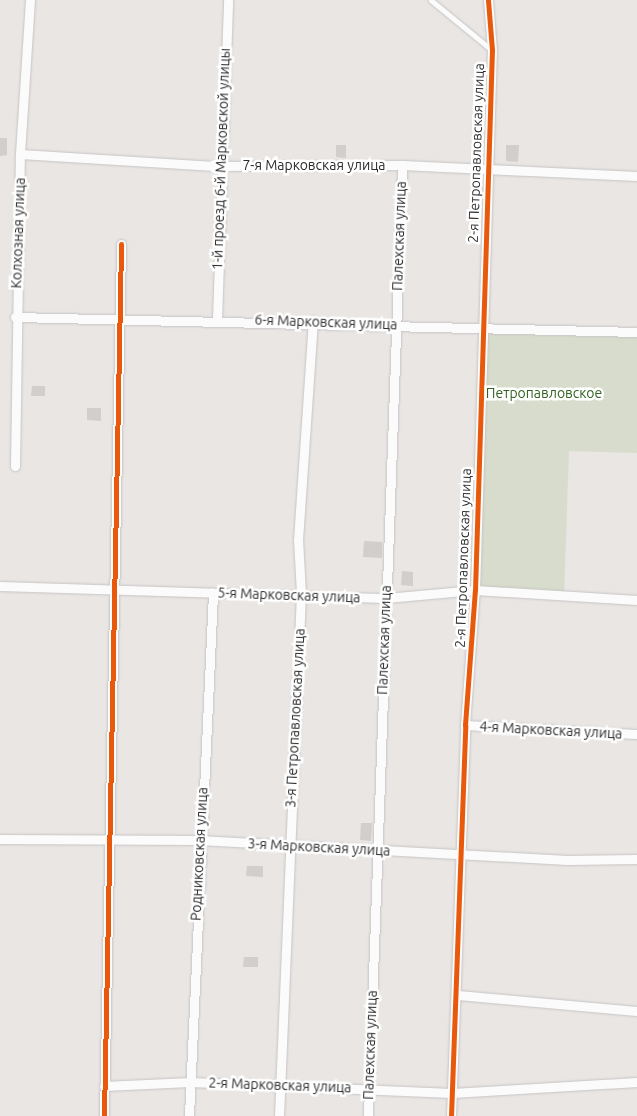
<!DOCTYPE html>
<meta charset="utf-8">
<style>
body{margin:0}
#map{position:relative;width:637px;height:1116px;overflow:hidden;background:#e9e6e3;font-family:Ubuntu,sans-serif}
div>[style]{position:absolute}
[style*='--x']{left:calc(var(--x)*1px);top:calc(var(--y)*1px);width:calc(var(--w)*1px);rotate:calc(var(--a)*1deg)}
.cemetery>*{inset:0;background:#d7dccc}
.building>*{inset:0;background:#d1cecc}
.roads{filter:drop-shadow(0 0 1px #c6c4c5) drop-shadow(0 0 1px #c6c4c5)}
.lane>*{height:4.5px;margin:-2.25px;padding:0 2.25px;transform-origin:2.25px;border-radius:2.25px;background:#fcfbfb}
.street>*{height:9px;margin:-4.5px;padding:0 4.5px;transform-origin:4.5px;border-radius:4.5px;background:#fcfbfb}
.cycleway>*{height:5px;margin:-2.5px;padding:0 2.5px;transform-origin:2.5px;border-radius:2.5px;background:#e8590c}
span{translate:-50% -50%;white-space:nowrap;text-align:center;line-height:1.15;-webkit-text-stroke:5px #fff;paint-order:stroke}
.street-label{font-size:14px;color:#2c2c2c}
.park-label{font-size:14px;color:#336322}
</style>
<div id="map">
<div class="cemetery">
<i style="clip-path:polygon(482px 327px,637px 332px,637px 453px,569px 451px,564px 596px,475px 590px)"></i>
</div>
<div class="building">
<i style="clip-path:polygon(0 138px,7px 138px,7px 155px,0 156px)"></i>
<i style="clip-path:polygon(336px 145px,346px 145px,346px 158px,336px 157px)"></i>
<i style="clip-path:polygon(506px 145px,519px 145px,518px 162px,506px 161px)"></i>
<i style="clip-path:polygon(32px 386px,45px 386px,45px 396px,31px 396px)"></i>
<i style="clip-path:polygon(87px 408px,101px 408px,101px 421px,87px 420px)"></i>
<i style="clip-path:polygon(364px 541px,382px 542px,382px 558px,363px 557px)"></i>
<i style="clip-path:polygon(402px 571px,413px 572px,413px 586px,401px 585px)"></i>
<i style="clip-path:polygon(361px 823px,372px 823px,371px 841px,360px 840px)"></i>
<i style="clip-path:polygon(247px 866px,263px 866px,263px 877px,246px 876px)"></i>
<i style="clip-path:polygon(244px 957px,258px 957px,258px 967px,243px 967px)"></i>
</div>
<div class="roads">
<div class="lane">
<i style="--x:431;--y:0;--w:79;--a:39.3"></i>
</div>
<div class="street">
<i style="--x:20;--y:154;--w:199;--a:3.5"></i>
<i style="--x:219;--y:166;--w:183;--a:-0.3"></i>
<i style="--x:402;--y:165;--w:235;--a:2.7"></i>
<i style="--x:15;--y:317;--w:622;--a:1.38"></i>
<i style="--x:217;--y:319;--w:319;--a:-88"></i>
<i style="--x:15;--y:466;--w:312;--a:-89.1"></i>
<i style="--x:20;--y:154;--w:154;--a:-86.3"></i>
<i style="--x:0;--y:586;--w:386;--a:1.8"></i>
<i style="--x:386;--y:598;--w:89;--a:-5.1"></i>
<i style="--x:475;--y:590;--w:162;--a:3.5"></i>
<i style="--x:465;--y:725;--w:172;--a:3"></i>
<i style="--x:0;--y:839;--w:199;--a:0.3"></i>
<i style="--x:199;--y:840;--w:369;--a:3.1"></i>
<i style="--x:567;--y:860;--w:70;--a:-0.8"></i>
<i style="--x:457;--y:995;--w:181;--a:5.1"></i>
<i style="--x:104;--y:1086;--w:86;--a:-2.7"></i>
<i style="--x:190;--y:1082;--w:262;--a:2.4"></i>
<i style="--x:452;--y:1093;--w:185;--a:-3.4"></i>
<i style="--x:104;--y:1116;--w:872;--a:-88.88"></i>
<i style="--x:189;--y:1116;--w:524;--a:-87.37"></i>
<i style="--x:279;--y:1116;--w:523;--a:-87.59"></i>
<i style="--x:301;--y:593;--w:53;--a:-93.2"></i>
<i style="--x:298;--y:540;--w:220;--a:-86.1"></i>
<i style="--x:368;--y:1116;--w:952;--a:-87.95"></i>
<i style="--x:451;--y:1116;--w:391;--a:-87.9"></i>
<i style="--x:465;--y:725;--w:135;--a:-85.8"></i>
<i style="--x:475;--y:590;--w:540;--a:-88.2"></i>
<i style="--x:492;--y:50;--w:50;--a:-94.6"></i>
</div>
</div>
<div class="cycleway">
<i style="--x:104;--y:1116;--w:872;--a:-88.88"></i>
<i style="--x:451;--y:1116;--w:391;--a:-87.9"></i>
<i style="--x:465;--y:725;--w:135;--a:-85.8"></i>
<i style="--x:475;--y:590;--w:540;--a:-88.2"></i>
<i style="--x:492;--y:50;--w:50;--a:-94.6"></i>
</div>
<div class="street-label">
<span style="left:476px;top:153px;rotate:-88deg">2-я Петропавловская улица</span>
<span style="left:221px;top:159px;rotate:-88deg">1-й проезд 6-й Марковской улицы</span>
<span style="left:314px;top:165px">7-я Марковская улица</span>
<span style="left:18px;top:233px;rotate:-88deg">Колхозная улица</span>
<span style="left:399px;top:236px;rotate:-88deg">Палехская улица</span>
<span style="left:326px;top:322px;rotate:2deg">6-я Марковская улица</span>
<span style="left:463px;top:558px;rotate:-88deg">2-я Петропавловская улица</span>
<span style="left:289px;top:595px;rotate:2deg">5-я Марковская улица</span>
<span style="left:384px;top:640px;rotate:-88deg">Палехская улица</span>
<span style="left:295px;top:718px;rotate:-87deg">3-я Петропавловская улица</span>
<span style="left:551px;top:730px;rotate:3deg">4-я Марковская улица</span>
<span style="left:319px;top:847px;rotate:3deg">3-я Марковская улица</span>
<span style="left:199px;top:854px;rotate:-87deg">Родниковская улица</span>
<span style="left:370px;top:1045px;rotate:-88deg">Палехская улица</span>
<span style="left:280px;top:1085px;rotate:2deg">2-я Марковская улица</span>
</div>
<div class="park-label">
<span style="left:544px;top:393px">Петропавловское</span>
</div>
</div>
